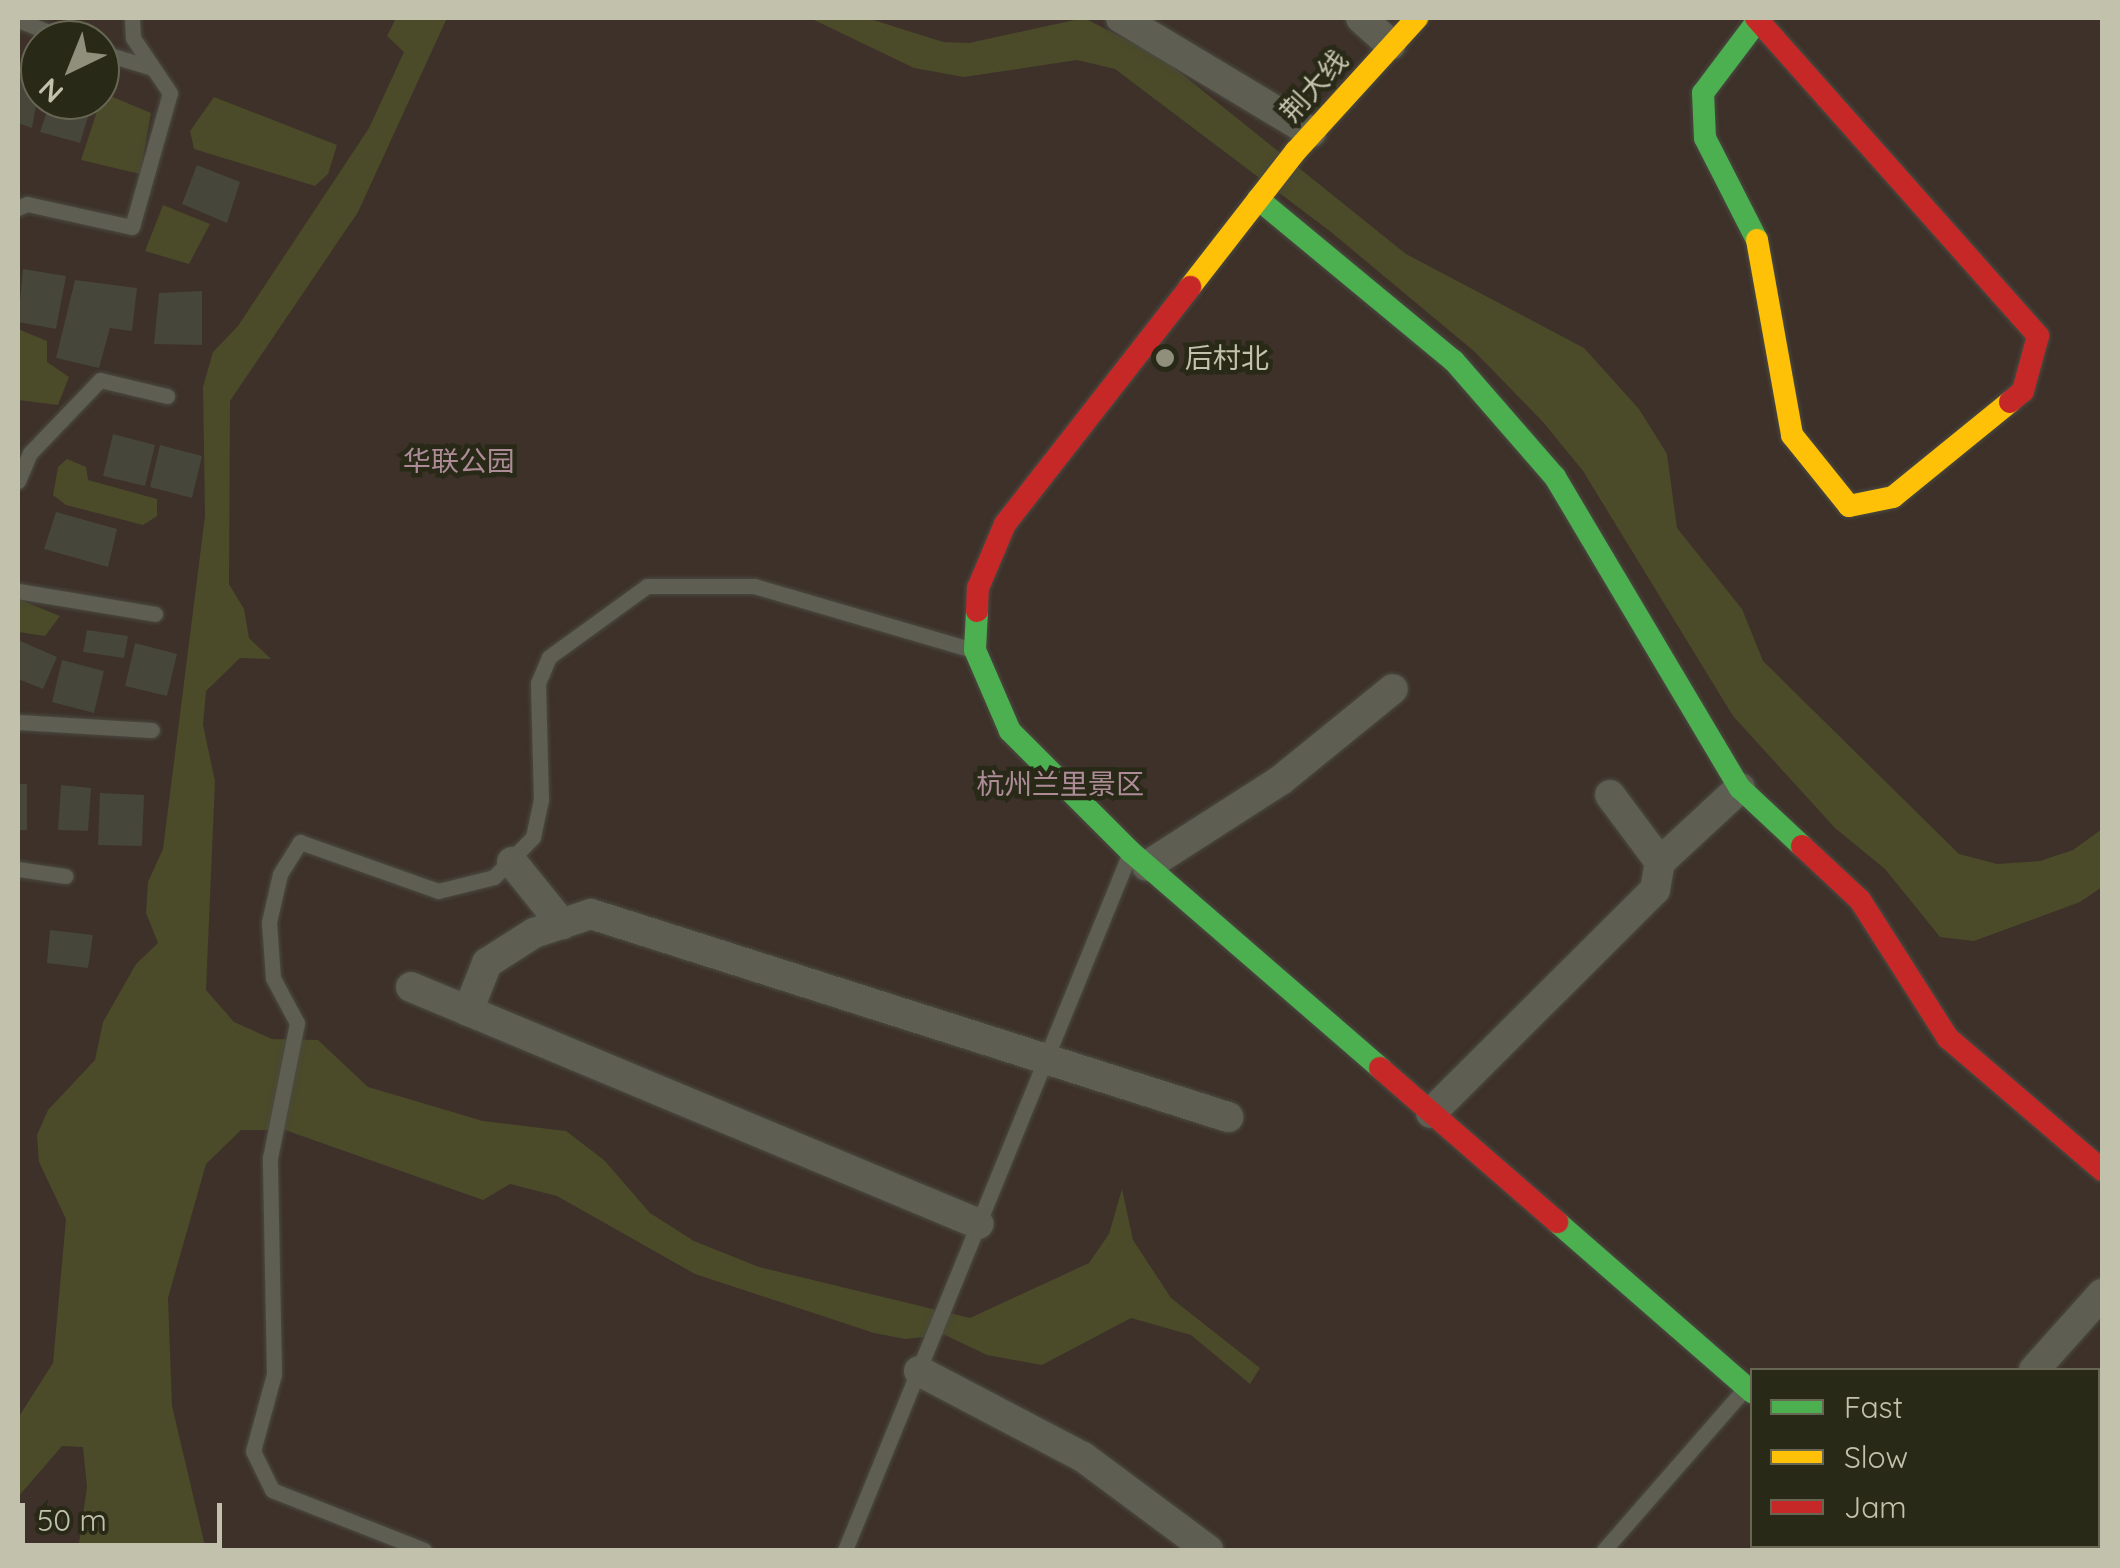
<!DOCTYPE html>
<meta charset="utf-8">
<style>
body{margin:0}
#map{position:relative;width:2120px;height:1568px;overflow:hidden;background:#2f2f24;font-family:Quicksand,"Noto Sans SC",sans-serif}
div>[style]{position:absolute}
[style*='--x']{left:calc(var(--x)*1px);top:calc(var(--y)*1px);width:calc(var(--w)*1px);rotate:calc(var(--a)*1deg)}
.green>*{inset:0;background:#3d3129}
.water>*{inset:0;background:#4b4a29}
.building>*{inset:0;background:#46463b}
.roads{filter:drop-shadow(0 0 2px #4a4a42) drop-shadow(0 0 2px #4a4a42)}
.lane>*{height:15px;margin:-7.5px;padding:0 7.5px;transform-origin:7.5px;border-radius:7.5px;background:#5e5e53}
.street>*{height:30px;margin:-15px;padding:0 15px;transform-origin:15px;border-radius:15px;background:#5e5e53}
.fast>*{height:22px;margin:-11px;padding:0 11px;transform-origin:11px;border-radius:11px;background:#4caf50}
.slow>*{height:22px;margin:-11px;padding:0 11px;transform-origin:11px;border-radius:11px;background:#ffc107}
.jam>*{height:22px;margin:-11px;padding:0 11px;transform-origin:11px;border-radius:11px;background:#c62828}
.dots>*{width:28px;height:28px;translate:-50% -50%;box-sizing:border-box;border:5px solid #292918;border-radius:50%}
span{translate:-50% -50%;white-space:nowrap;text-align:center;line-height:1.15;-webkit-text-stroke:9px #292918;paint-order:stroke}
.street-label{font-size:28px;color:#c2c2ac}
.poi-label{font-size:28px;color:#c2c2ac}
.left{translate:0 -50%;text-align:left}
.park-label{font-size:28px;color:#ad8c98}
.frame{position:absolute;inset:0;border:20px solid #c2c2ac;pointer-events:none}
.legend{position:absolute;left:1750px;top:1368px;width:350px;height:180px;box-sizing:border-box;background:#292918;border:2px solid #666653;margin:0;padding:12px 18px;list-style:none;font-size:30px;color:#c2c2ac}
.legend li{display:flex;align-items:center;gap:20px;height:50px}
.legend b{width:50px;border:2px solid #666653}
.north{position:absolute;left:20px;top:20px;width:100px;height:100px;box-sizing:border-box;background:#292918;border:2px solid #666653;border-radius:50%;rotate:223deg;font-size:28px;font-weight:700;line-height:40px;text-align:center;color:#c2c2ac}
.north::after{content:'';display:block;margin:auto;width:35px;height:45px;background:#8f8f7c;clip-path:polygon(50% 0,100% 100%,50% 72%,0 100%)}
.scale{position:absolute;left:20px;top:1503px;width:202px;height:45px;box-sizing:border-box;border:5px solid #c2c2ac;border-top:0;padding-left:12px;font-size:30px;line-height:35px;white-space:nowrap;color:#c2c2ac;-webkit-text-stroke:8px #292918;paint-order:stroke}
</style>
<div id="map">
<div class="green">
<i style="clip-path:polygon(evenodd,18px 18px,2102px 18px,2102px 1550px,18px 1550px,18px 18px,40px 40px,100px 40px,100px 100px,40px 100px,40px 40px,18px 18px,1752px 1370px,2098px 1370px,2098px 1546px,1752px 1546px,1752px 1370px)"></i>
</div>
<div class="water">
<i style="clip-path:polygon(396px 18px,447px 18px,358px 212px,230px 401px,229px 584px,244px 609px,249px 638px,271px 659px,240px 658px,206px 691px,203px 725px,215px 781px,206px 990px,234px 1022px,272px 1039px,318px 1040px,368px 1087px,483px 1121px,566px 1131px,604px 1160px,650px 1213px,694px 1241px,759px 1267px,970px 1318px,1089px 1263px,1109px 1234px,1122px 1189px,1133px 1240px,1171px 1298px,1260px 1368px,1250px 1384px,1191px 1335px,1131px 1318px,1042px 1365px,987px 1355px,945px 1335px,905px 1339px,874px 1333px,695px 1274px,557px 1196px,510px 1184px,483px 1200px,285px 1130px,241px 1130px,206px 1164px,168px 1298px,172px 1406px,206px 1550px,78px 1550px,87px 1487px,83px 1447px,62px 1446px,18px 1497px,18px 1418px,53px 1363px,66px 1219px,39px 1162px,37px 1135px,48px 1110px,95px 1060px,103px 1022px,136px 964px,158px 943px,146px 913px,148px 882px,163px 849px,205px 516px,203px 387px,213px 352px,238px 326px,369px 128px,404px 52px,387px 36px)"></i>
<i style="clip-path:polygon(810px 18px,867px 18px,943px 42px,969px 43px,1084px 18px,1162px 58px,1406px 254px,1584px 348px,1639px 409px,1667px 454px,1677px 528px,1742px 609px,1763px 661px,1959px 854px,1997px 864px,2040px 861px,2073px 850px,2102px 829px,2102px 887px,2080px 902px,1974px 941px,1940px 937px,1885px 869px,1835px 828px,1733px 716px,1583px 471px,1543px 422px,1475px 352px,1331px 232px,1115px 69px,1077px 60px,964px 77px,914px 68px)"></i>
<i style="clip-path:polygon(103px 93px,151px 113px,140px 174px,81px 160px)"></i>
<i style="clip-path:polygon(214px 97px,337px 145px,328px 174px,315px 186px,194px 149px,190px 131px)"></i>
<i style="clip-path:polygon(163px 205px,210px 224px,189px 264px,145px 251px)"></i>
<i style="clip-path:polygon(18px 329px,47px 341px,47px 362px,69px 377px,58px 405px,18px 400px)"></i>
<i style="clip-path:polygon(67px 459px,86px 467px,88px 480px,157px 499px,157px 516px,143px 525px,66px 505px,53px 495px,58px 467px)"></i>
<i style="clip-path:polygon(18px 599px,60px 616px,45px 636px,18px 632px)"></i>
</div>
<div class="building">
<i style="clip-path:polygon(18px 75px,40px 83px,32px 128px,18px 123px)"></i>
<i style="clip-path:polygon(51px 100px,93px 100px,80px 143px,40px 132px)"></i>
<i style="clip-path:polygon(197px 165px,240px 182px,227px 223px,182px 204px)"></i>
<i style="clip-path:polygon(23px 269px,66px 276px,56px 329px,18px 322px)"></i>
<i style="clip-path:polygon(75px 280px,137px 288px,132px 331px,110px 328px,99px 368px,56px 358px)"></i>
<i style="clip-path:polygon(202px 291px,202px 345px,154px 344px,159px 293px)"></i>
<i style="clip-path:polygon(113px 434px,155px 445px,145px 486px,103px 476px)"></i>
<i style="clip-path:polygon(160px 445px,202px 456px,192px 498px,150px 487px)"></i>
<i style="clip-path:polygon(56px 512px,117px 529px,108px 567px,44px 549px)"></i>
<i style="clip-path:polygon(87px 630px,128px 636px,124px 658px,83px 652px)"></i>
<i style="clip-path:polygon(18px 640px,57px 657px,43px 689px,18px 679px)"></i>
<i style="clip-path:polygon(135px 643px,177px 654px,167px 696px,125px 686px)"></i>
<i style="clip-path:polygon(62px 660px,104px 671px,94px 713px,52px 702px)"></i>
<i style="clip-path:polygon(18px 784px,27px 784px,27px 830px,18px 830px)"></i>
<i style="clip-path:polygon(61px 785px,91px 788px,88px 831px,58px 830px)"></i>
<i style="clip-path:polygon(100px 793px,144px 795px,142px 846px,98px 845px)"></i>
<i style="clip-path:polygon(50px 930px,93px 935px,88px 968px,47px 963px)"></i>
</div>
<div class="roads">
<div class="lane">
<i style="--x:18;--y:20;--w:55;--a:21.4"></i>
<i style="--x:100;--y:52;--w:51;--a:17"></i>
<i style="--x:18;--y:208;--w:10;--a:-24"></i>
<i style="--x:27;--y:204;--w:107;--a:12.4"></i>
<i style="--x:132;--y:227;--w:139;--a:-74.2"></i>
<i style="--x:170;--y:93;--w:66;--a:-123.9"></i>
<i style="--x:133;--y:38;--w:20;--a:-93"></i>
<i style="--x:18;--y:481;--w:30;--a:-67"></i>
<i style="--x:30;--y:453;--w:101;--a:-46.2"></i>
<i style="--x:100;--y:380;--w:69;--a:13.4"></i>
<i style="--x:18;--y:591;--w:139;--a:9.5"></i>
<i style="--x:18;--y:722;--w:134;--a:3.4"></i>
<i style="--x:18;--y:869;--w:48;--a:8.5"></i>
<i style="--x:424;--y:1550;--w:163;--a:-158.5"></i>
<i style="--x:272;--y:1490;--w:43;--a:-116"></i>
<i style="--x:253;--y:1451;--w:80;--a:-74.7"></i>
<i style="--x:274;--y:1374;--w:216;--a:-91.1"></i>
<i style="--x:270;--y:1158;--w:138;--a:-78.7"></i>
<i style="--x:297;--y:1023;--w:51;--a:-118.1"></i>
<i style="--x:273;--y:978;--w:56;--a:-94.1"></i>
<i style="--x:269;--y:922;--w:49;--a:-77.1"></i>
<i style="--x:280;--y:874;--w:38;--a:-58"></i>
<i style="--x:300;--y:842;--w:146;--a:19.5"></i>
<i style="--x:438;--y:891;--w:58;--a:-14"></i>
<i style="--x:494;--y:877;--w:56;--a:-45.7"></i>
<i style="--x:533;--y:837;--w:38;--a:-78"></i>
<i style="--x:541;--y:800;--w:117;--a:-91.5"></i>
<i style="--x:538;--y:683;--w:28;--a:-67"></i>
<i style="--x:549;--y:657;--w:121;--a:-35.9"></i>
<i style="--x:647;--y:586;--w:107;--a:0"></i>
<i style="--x:754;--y:586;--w:228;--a:16.3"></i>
<i style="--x:845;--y:1550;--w:751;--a:-67.77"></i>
<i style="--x:1604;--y:1550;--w:216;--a:-48.9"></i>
</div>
<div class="street">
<i style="--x:1121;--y:18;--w:222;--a:31"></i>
<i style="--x:1361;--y:18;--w:40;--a:42"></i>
<i style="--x:1610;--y:795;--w:84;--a:53.3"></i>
<i style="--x:512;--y:862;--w:80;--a:51.1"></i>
<i style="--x:1147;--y:866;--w:159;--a:-32.7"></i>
<i style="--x:1281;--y:780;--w:144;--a:-39.1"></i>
<i style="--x:411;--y:987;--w:615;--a:22.65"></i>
<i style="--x:468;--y:1011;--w:52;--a:-68.4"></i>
<i style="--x:487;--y:963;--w:56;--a:-32.6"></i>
<i style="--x:534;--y:933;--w:60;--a:-18.4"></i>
<i style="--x:591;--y:914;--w:669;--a:17.68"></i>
<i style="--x:1431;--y:1113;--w:316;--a:-44.9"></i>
<i style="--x:1655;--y:890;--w:28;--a:-80"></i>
<i style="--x:1660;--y:862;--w:109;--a:-42.8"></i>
<i style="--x:2034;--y:1370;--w:102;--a:-48.2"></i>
<i style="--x:919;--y:1371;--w:185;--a:27.7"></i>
<i style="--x:1083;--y:1457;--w:156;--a:36.6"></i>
</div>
<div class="fast">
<i style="--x:1258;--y:199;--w:254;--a:39.6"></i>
<i style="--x:1454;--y:361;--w:154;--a:49"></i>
<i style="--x:1555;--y:477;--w:362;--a:59.3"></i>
<i style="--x:1740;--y:788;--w:85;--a:43.1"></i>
<i style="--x:1757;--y:240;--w:114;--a:-117"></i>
<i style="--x:1705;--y:138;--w:45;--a:-92.5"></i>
<i style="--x:1703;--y:93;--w:91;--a:-53"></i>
<i style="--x:977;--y:611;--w:39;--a:93"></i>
<i style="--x:975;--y:650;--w:88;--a:66.6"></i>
<i style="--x:1010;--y:731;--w:171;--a:45"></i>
<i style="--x:1131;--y:852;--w:330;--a:40.9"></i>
<i style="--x:1557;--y:1222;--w:259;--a:41.1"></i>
<i style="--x:1928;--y:1546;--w:7;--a:34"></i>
</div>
<div class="slow">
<i style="--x:1757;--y:240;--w:198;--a:79.8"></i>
<i style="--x:1792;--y:435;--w:91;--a:51.2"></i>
<i style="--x:1849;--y:506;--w:45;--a:-11.6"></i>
<i style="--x:1893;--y:497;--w:151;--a:-39.1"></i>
<i style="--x:1190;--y:287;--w:172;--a:-52.1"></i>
<i style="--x:1296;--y:151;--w:180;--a:-47.7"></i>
</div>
<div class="jam">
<i style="--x:1756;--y:18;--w:425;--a:48.4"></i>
<i style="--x:2038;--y:336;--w:57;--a:105.3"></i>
<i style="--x:2023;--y:391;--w:17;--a:140"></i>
<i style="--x:977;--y:611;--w:23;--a:-88"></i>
<i style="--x:978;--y:588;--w:69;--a:-67.1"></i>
<i style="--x:1005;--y:524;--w:301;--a:-52"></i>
<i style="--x:1802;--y:846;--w:79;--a:43"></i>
<i style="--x:1860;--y:900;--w:164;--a:57.5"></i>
<i style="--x:1948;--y:1038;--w:203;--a:40.6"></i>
<i style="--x:1380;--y:1068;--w:235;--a:41"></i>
</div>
</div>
<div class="dots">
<i style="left:1165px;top:358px;background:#8f8f7c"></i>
</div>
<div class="street-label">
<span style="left:1314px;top:86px;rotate:-48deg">荆大线</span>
</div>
<div class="poi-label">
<span class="left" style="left:1185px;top:358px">后村北</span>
</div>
<div class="park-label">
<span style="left:459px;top:461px">华联公园</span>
<span style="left:1060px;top:784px">杭州兰里景区</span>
</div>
<div class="frame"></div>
<ul class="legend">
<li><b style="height:12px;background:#4caf50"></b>Fast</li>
<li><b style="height:12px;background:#ffc107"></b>Slow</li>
<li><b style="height:12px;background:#c62828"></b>Jam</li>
</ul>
<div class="north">N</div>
<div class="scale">50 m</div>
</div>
